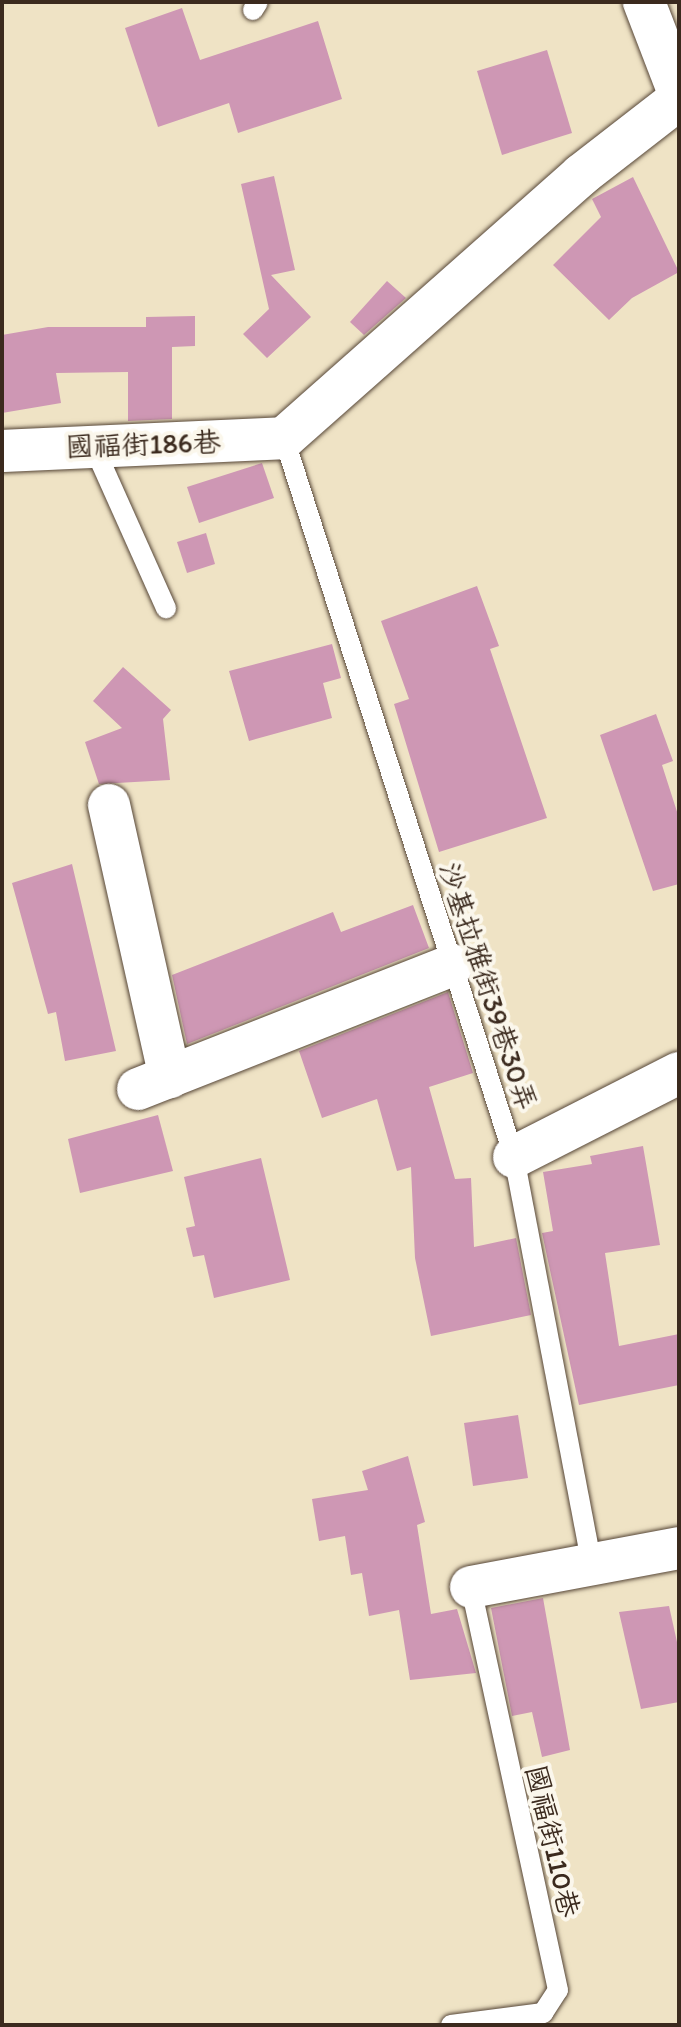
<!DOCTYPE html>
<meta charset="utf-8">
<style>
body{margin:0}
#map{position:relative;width:681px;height:2027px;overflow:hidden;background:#efe3c5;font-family:Itim,"LXGW WenKai TC",sans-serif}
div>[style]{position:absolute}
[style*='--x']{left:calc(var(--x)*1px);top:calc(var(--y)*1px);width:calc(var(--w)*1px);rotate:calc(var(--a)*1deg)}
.building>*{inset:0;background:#ce97b4}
.roads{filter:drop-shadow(0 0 2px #564637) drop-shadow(0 0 2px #564637)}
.lane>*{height:20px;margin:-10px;padding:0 10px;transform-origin:10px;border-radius:10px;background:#fff}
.street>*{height:42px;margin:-21px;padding:0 21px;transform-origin:21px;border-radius:21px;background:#fff}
span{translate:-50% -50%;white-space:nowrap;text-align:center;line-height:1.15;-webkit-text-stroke:8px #fbf7ec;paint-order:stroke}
.street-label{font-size:28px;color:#3b2a1e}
.frame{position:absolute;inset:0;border:4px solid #3b2a1e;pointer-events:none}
</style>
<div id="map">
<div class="building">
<i style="clip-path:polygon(182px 8px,200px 60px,318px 21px,342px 99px,238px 133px,229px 103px,158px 127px,125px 28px)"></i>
<i style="clip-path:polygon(547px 50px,572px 133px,502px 155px,477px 71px)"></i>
<i style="clip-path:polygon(274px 176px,295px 270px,271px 275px,311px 317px,267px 358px,243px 334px,269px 309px,241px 184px)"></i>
<i style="clip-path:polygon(633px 177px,679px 272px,632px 298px,609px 320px,553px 265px,601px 217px,592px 199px)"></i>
<i style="clip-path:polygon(387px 281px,406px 298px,364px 335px,350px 322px)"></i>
<i style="clip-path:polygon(195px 316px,195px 346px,172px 347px,172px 419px,128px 421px,128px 372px,56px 373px,61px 403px,2px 413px,2px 335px,48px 327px,146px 327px,146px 317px)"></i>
<i style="clip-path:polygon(262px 463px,274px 498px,199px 523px,187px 487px)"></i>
<i style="clip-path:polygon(206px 533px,215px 564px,187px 573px,177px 542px)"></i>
<i style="clip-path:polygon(477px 586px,499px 646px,490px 649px,547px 818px,439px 852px,394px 704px,409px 699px,381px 621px)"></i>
<i style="clip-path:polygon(332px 644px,341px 678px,323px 683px,332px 718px,249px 741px,229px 671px)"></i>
<i style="clip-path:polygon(123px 667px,171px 710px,163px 719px,170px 780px,99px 784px,85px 742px,122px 728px,93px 701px)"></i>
<i style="clip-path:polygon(656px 714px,673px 761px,662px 765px,679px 818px,679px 884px,653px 891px,600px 735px)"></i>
<i style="clip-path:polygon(72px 864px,116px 1051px,65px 1061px,56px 1012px,48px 1014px,12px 883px)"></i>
<i style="clip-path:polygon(413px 905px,429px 948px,187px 1044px,172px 975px,333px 912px,341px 932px)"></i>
<i style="clip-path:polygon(448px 992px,473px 1073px,429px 1087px,455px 1179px,471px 1178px,474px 1247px,516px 1238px,531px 1315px,431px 1336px,415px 1258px,411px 1167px,397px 1171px,377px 1099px,322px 1118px,299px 1051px)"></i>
<i style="clip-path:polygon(158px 1115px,173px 1171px,80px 1193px,68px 1139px)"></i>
<i style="clip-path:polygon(643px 1146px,660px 1245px,605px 1253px,619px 1346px,679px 1334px,679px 1385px,579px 1405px,542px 1233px,553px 1231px,543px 1172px,592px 1164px,590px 1156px)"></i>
<i style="clip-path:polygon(261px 1158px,290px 1280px,214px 1298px,204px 1255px,193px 1257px,186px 1228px,195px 1226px,184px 1177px)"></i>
<i style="clip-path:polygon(518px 1415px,528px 1478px,473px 1486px,464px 1423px)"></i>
<i style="clip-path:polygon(408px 1456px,425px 1522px,417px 1525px,431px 1614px,457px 1609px,476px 1673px,410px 1680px,399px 1610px,369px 1616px,362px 1573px,351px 1575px,345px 1536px,319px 1541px,312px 1499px,368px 1490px,362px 1471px)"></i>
<i style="clip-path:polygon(543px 1598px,570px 1750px,542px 1757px,532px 1712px,512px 1716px,491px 1608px)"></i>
<i style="clip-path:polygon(669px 1606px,679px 1651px,679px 1702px,641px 1709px,619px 1612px)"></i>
</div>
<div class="roads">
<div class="lane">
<i style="--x:253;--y:10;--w:9;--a:-58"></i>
<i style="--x:284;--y:438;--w:755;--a:72.26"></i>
<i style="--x:514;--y:1157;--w:414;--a:79.2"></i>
<i style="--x:93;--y:445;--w:179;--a:65.9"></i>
<i style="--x:451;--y:2025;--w:93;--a:-7.4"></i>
<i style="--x:543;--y:2013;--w:27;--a:-57"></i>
<i style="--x:558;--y:1990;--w:412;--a:-102.2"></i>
</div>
<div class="street">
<i style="--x:644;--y:2;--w:97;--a:69"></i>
<i style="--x:2;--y:451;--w:282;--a:-2.6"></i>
<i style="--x:284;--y:438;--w:397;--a:-41.5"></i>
<i style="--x:581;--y:175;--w:124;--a:-37.8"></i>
<i style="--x:109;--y:805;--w:279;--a:77.4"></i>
<i style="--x:138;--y:1089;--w:338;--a:-21.5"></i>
<i style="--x:514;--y:1157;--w:185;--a:-27"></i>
<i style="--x:471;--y:1587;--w:212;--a:-10.6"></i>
</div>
</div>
<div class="street-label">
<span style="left:143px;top:444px;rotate:-2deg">國福街186巷</span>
<span style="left:488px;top:986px;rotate:72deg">沙基拉雅街39巷30弄</span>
<span style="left:553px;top:1841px;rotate:77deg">國福街110巷</span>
</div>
<div class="frame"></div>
</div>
